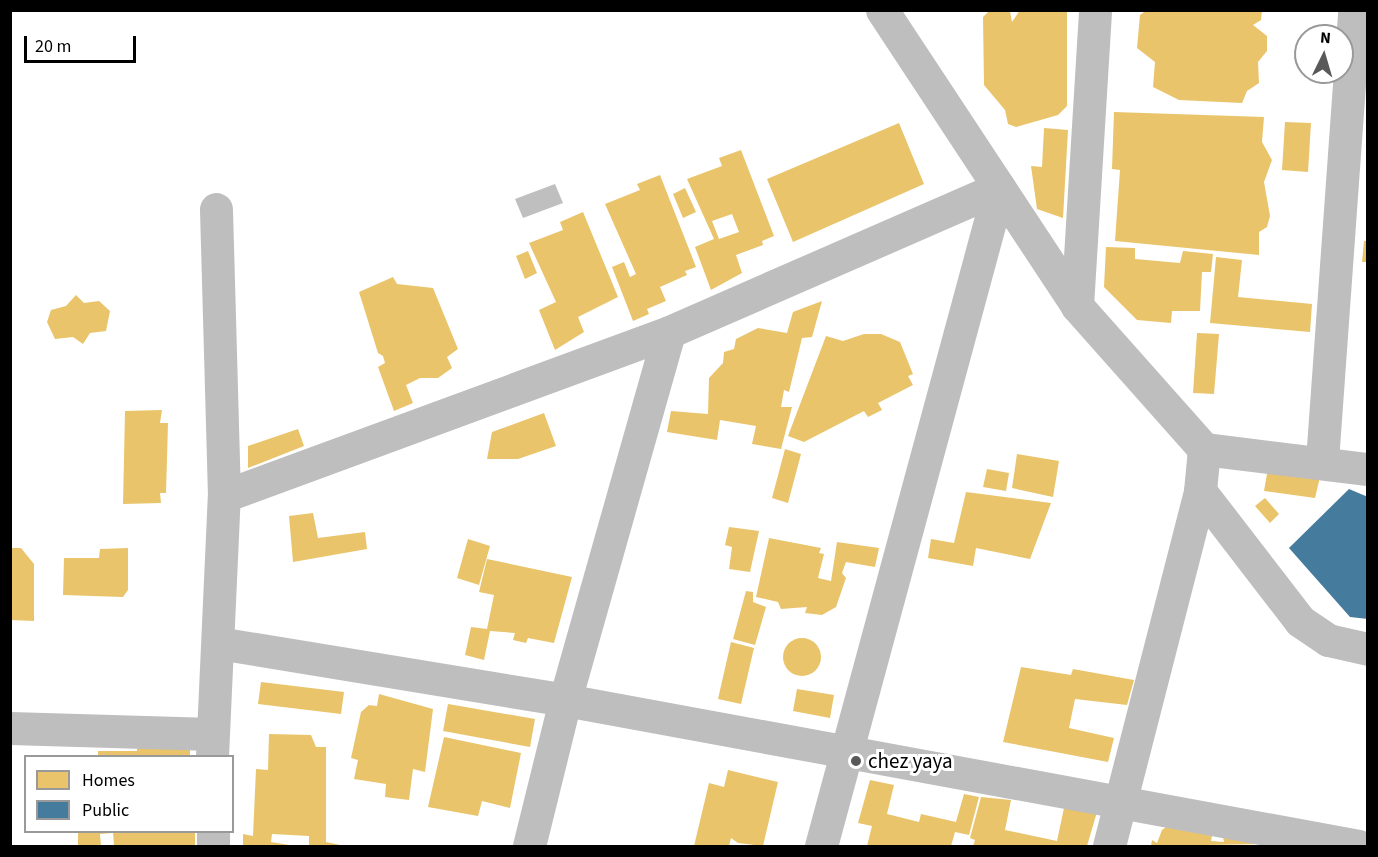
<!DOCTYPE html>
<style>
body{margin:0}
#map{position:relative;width:1378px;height:857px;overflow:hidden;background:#fff;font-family:"Source Sans 3",sans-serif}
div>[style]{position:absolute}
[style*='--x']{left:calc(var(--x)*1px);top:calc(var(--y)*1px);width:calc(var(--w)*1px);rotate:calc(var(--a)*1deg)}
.water>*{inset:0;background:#bfbfbf}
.homes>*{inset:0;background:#e9c46a}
.round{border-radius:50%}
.public>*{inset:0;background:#457b9d}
.minor>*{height:33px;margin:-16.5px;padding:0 16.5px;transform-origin:16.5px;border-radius:16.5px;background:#bebebe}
.dots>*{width:16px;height:16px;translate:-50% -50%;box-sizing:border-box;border:3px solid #fff;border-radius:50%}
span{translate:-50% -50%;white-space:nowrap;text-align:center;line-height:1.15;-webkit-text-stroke:6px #fff;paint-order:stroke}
.poi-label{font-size:21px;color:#000}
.left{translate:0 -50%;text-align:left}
.frame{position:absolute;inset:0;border:12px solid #000;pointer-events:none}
.legend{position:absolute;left:24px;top:755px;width:210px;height:78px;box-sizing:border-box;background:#fff;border:2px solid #999;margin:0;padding:8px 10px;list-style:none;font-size:18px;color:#000}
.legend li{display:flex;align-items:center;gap:12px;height:30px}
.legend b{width:30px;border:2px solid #999}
.north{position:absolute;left:1294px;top:24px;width:60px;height:60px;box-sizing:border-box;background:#fff;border:2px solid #999;border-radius:50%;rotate:5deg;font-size:16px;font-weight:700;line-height:24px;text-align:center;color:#000}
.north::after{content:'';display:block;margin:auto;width:21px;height:27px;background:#595959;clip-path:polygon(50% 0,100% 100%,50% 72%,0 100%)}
.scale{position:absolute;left:24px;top:36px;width:112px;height:27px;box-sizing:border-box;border:3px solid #000;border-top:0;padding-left:8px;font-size:18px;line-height:21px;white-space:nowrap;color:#000;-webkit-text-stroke:4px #fff;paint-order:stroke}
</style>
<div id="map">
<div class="water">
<i style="clip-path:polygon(555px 184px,563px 203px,523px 218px,515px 199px)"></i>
</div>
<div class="homes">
<i style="clip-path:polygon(990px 10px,1010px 11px,1012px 22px,1020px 10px,1067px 12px,1067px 106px,1058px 115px,1016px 127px,1008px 124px,1005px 110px,984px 85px,983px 17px)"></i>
<i style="clip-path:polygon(1147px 10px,1262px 10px,1261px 20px,1253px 25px,1267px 36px,1267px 51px,1258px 62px,1259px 83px,1247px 91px,1242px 103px,1179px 100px,1153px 87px,1155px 62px,1137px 48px,1140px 15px)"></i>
<i style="clip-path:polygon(1114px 112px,1264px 117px,1262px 142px,1272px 160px,1264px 182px,1270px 216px,1267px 227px,1259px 232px,1259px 255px,1115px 241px,1120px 170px,1112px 169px)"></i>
<i style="clip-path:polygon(1285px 122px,1311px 123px,1308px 172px,1282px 170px)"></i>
<i style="clip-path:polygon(899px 123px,924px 184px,793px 242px,767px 179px)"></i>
<i style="clip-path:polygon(1044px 128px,1068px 130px,1063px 218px,1037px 209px,1031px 166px,1042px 167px)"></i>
<i style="clip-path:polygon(evenodd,741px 150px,774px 236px,762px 241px,763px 245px,736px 255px,742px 273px,711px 290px,695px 247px,714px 239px,687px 179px,722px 166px,719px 158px,741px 150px,732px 214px,739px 232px,719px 239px,712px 221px,732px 214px)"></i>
<i style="clip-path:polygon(660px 175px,696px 267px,685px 271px,687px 275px,660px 287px,666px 301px,647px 309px,649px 314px,633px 321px,612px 267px,624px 262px,630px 277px,636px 274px,605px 204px,640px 190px,637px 184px)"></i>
<i style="clip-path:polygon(685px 188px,696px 212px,683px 218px,673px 194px)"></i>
<i style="clip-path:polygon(583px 212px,618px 297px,578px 317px,584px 332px,555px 350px,539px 310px,556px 302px,529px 243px,563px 230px,560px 222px)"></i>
<i style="clip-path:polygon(1364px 241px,1368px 241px,1368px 262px,1362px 262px)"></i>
<i style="clip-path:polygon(1106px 247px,1135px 248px,1135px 259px,1180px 263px,1183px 251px,1213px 254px,1211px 272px,1202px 272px,1200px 311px,1172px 311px,1171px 323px,1137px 320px,1104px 287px)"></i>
<i style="clip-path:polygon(528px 251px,537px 273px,525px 279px,516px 256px)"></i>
<i style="clip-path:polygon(1216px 257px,1242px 260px,1238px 297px,1312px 304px,1310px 332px,1210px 323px)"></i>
<i style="clip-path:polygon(393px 277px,397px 284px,433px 288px,458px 349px,447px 357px,452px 368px,438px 378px,420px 378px,406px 385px,413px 403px,394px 411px,378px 367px,385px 363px,383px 356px,378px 353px,359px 292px)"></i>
<i style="clip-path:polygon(76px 295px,84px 303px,99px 301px,110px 311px,106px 331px,90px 333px,83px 344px,73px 337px,55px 339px,47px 322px,51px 310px,66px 306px)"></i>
<i style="clip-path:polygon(822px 301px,812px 337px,802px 338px,789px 392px,784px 390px,781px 407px,792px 407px,781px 449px,752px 444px,756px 426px,720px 420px,717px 440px,667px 432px,671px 411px,708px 414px,709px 378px,723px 363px,724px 352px,734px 349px,736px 339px,758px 328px,787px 333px,793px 312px)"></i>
<i style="clip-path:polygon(1197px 333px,1219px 334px,1214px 394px,1193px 393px)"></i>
<i style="clip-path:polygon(864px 334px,881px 334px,900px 342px,913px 374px,908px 376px,913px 385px,878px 403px,882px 410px,868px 417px,864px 411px,804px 442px,788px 436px,826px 336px,843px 341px)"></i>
<i style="clip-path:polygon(162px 410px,160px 423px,168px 423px,166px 493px,160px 493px,161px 503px,123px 504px,125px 411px)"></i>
<i style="clip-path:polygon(544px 413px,556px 446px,518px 459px,487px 459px,492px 432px)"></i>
<i style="clip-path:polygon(298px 429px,304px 446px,248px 468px,248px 446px)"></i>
<i style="clip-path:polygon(785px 449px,801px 454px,788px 503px,772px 498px)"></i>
<i style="clip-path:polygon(1017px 454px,1059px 461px,1053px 497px,1012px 488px)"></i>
<i style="clip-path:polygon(1268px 468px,1320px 477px,1315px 498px,1264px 491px)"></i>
<i style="clip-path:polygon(987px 469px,1009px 473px,1006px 491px,983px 487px)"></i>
<i style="clip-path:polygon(966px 492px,1051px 503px,1030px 559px,976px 548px,973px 566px,928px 558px,931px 539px,954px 543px)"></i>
<i style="clip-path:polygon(1265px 498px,1279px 514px,1270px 523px,1255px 506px)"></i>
<i style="clip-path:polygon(313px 513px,318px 538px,365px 532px,367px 549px,293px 562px,289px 516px)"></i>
<i style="clip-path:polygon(729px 527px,759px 531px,750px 572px,729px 569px,732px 547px,725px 545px)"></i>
<i style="clip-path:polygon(769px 538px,821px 548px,819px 553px,824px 554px,818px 578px,831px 581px,837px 542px,879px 548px,875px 567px,846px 562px,842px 573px,846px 578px,836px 607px,822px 615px,805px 613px,807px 607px,781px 609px,778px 602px,756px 597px)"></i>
<i style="clip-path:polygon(468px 539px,490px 546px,479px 585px,457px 578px)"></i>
<i style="clip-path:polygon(10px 548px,21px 548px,34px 564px,34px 621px,10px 620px)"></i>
<i style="clip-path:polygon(128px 548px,128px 590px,123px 597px,63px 595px,64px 558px,99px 558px,100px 549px)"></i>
<i style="clip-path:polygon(487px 559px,572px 577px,554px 643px,528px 638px,526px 643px,513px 640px,515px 633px,490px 631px,484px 660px,465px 655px,471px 627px,487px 629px,494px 595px,479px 592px)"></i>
<i style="clip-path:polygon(746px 591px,753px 592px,753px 602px,766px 607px,755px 645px,733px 639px)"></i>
<i class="round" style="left:783px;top:638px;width:38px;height:38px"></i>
<i style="clip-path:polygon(731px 642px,754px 648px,741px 704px,718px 699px)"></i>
<i style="clip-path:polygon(1021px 667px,1071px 675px,1073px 669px,1134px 680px,1127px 705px,1075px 699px,1069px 728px,1114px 738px,1108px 762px,1003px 742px)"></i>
<i style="clip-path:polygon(261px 682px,344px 692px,341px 714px,258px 704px)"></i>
<i style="clip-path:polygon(797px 689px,834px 695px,830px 718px,793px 711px)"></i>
<i style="clip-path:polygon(379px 694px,433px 709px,425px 772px,413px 769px,409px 800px,385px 797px,386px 784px,354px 779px,358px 760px,351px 758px,361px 712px,369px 705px,377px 706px)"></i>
<i style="clip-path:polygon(448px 704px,535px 719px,530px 747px,443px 731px)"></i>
<i style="clip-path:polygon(269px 734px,311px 735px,316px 747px,326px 747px,326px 842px,345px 846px,309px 846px,309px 836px,272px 834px,271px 842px,295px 846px,243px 846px,243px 834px,253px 836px,256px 769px,268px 770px)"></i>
<i style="clip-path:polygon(444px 737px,521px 753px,510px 808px,482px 801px,478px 816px,428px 807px)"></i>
<i style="clip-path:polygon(190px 739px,190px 756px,98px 756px,98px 751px,137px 751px,137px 741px)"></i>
<i style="clip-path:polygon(728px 770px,778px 782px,763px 846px,738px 843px,731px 838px,729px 846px,694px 846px,709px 783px,724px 787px)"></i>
<i style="clip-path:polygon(870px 780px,894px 785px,887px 814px,919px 822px,921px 814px,956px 822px,964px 794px,979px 797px,969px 835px,955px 832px,951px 846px,867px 846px,872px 826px,858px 823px)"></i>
<i style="clip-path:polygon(981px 797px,1011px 800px,1005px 830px,1057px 841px,1064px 808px,1097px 812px,1087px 846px,973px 846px,975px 840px,970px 838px)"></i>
<i style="clip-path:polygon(1169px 825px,1212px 836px,1211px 841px,1224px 842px,1223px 837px,1262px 844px,1151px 846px,1152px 840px,1157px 843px,1162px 830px)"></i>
<i style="clip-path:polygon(78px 832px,112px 832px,112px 833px,100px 834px,101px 846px,78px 846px)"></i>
<i style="clip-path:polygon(113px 832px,195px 832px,195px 846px,114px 846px)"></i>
</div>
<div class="public">
<i style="clip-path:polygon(1349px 489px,1368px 497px,1368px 619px,1350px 617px,1289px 548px)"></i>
</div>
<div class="minor">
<i style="--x:882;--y:10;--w:354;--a:56.6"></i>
<i style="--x:1077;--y:306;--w:191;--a:48.4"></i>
<i style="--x:1204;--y:449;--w:165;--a:7"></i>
<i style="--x:1077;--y:306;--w:297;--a:-86.5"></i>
<i style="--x:1322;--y:461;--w:452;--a:-85.9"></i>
<i style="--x:1200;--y:491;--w:164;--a:52.4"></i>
<i style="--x:1300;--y:621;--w:34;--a:34"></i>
<i style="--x:1328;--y:640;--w:41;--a:12.7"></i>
<i style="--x:224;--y:496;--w:474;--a:-20.2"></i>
<i style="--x:669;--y:332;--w:360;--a:-23.6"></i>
<i style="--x:218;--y:643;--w:352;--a:9.3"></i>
<i style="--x:565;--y:700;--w:807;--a:10.42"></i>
<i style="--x:10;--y:728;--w:202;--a:1.7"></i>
<i style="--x:212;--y:756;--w:260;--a:-87.4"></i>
<i style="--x:224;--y:496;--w:287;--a:-91.6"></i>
<i style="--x:213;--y:832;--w:14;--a:90"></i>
<i style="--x:529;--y:846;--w:150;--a:-76.1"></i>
<i style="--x:565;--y:700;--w:382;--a:-74.2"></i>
<i style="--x:821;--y:846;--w:682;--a:-74.86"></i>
<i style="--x:1109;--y:846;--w:366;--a:-75.6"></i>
<i style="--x:1200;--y:491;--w:42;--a:-84.6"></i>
</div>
<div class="dots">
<i style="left:856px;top:761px;background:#595959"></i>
</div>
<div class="poi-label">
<span class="left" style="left:868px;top:761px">chez yaya</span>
</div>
<div class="frame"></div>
<ul class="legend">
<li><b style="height:16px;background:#e9c46a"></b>Homes</li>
<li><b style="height:16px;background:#457b9d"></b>Public</li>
</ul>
<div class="north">N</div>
<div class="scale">20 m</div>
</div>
